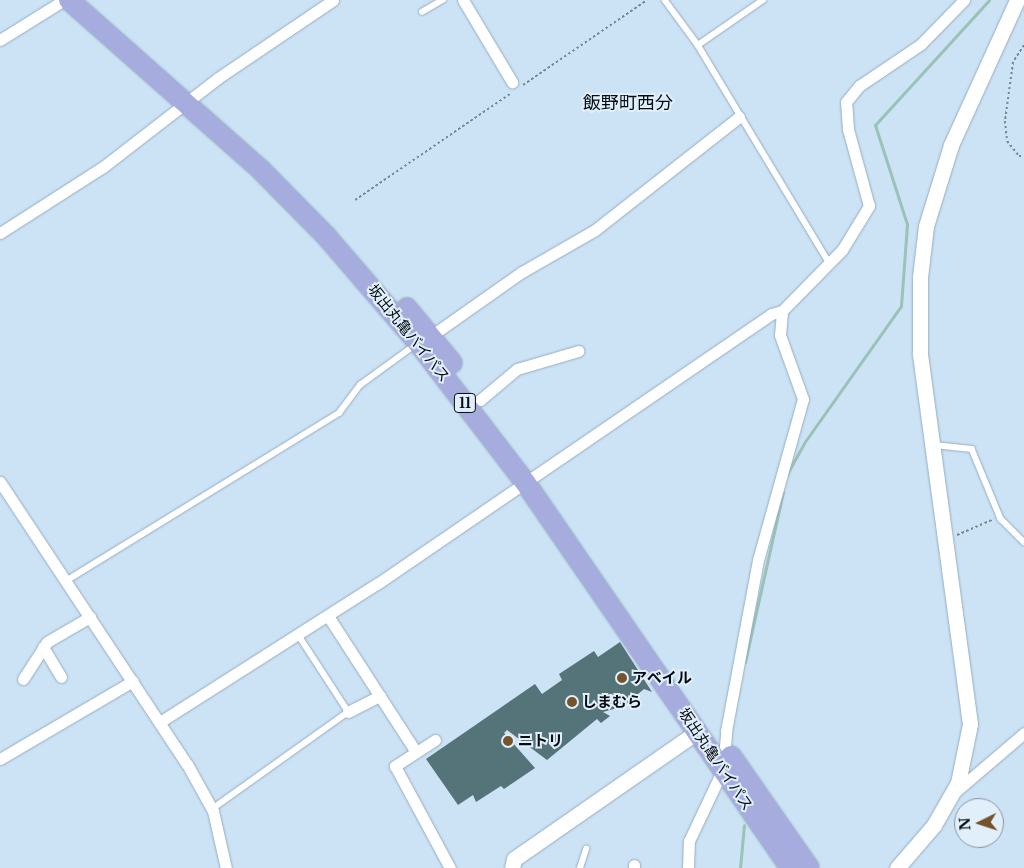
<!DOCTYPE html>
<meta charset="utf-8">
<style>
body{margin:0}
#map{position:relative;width:1024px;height:868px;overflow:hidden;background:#cce3f6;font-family:"Libre Baskerville","Noto Sans JP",serif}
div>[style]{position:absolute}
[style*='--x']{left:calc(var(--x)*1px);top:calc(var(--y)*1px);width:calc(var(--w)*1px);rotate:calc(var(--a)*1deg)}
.stream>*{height:3px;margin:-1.5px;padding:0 1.5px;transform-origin:1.5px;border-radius:1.5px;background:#9ac2b6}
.building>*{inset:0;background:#557479}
.path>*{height:2px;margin-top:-1px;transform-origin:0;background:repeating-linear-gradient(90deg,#768694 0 2.5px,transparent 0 5px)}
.roads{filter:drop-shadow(0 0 1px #97adc0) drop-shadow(0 0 1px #97adc0)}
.service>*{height:5.5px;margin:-2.75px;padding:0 2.75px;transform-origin:2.75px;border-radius:2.75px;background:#fff}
.minor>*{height:11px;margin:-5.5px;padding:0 5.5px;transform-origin:5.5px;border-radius:5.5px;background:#fff}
.tertiary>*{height:15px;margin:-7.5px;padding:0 7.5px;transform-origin:7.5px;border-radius:7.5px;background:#fff}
.trunk>*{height:20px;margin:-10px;padding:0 10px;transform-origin:10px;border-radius:10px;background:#a7acde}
.dots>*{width:14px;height:14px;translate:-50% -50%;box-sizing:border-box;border:2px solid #e1effb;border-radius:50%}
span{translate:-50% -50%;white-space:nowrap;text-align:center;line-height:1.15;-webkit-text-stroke:4px #e1effb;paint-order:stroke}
.shield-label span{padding:1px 4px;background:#e1effb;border:1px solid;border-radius:4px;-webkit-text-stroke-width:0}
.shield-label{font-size:14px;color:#050c12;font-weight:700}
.street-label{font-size:15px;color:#050c12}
.poi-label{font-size:15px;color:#050c12;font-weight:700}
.left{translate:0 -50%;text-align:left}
.quarter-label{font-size:18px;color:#050c12}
.north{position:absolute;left:954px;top:798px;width:50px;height:50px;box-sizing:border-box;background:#e1effb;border:1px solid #89949e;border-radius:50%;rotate:266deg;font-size:14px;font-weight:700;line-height:20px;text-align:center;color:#050c12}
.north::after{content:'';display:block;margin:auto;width:18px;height:22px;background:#76542b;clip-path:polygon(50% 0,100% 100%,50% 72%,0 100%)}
</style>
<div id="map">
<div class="stream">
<i style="--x:787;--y:474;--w:35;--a:-61"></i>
<i style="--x:804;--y:443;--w:168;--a:-54.7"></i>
<i style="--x:901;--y:306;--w:82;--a:-85.8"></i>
<i style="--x:907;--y:224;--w:104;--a:-107.9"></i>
<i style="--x:875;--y:125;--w:169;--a:-47.6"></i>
<i style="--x:745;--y:662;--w:174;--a:-77.4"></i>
<i style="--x:740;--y:868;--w:43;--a:-84.7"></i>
</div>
<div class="building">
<i style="clip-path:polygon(620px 642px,652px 692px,644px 689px,624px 706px,603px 712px,610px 716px,601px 723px,597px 719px,547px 760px,507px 730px,504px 733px,535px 768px,504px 789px,501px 786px,476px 802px,473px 795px,458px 805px,426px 759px,535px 684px,542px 694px,562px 680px,559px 674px,594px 651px,598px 657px)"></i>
</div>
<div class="path">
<i style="--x:1024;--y:45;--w:20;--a:123"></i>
<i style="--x:1013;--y:62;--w:60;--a:97.7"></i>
<i style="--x:1005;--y:121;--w:20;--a:84"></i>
<i style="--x:1007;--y:141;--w:19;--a:51"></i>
<i style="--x:1019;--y:156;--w:5;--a:0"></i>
<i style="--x:523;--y:85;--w:150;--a:-34.4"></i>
<i style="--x:355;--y:200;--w:189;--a:-34.4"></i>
<i style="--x:957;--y:535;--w:40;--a:-23.4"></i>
</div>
<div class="roads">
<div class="service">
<i style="--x:665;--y:0;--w:56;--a:53.7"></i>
<i style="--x:698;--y:45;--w:253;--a:58.9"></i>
<i style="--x:422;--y:12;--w:24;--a:-30"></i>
<i style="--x:698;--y:45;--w:79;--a:-34.7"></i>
<i style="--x:934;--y:445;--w:38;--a:6"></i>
<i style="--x:972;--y:449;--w:76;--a:67.5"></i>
<i style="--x:1001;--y:519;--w:33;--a:45"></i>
<i style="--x:66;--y:581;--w:321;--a:-31.6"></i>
<i style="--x:339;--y:413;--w:35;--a:-53"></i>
<i style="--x:360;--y:385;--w:63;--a:-36"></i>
<i style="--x:212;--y:809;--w:167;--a:-35.5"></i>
<i style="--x:348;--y:712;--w:92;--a:-123"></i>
<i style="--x:580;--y:868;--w:20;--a:-72"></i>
</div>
<div class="minor">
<i style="--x:463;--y:0;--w:96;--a:59.1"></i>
<i style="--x:0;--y:40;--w:75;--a:-32"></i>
<i style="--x:0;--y:233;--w:122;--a:-32.7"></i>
<i style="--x:103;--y:167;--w:145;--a:-37.7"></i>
<i style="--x:218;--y:78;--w:139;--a:-34.1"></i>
<i style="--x:428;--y:338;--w:115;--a:-35.1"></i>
<i style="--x:522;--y:272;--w:84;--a:-29.9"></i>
<i style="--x:595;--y:230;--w:183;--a:-38.1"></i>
<i style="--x:480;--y:400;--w:48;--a:-40"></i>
<i style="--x:517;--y:369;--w:64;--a:-16.4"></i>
<i style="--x:0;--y:482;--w:338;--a:56.5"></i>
<i style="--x:187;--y:764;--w:54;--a:61"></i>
<i style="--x:213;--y:811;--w:58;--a:77.2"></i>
<i style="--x:328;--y:616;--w:162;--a:57.1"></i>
<i style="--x:43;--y:647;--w:35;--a:59"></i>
<i style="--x:23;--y:679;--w:44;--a:-57"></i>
<i style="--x:47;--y:642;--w:50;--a:-30.2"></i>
<i style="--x:348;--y:712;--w:36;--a:-27"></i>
<i style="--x:160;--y:722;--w:257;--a:-32.5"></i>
<i style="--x:377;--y:584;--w:478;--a:-34.4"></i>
<i style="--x:771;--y:314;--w:11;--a:-15"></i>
<i style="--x:435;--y:740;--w:48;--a:147"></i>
<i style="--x:395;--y:766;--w:116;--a:61.7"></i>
<i style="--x:0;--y:759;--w:154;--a:-30.4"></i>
<i style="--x:955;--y:792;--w:91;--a:-40.5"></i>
<i style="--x:634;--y:865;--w:3;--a:90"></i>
<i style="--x:688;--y:868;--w:27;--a:-88"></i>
<i style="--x:689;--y:841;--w:80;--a:-64.7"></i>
<i style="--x:723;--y:769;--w:38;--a:-85"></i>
<i style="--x:726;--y:731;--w:174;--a:-79.4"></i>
<i style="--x:758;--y:560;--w:167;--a:-74.4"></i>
<i style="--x:803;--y:399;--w:68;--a:-109.8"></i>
<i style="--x:780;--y:335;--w:24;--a:-85"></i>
<i style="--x:782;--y:311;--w:86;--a:-45.5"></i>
<i style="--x:842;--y:250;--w:52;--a:-58.5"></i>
<i style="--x:869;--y:206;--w:80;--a:-105.3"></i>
<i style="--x:848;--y:129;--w:27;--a:-94"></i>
<i style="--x:846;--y:102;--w:21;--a:-51"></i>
<i style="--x:859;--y:86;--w:75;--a:-34.1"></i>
<i style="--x:921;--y:44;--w:62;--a:-45.7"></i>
</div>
<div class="tertiary">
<i style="--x:512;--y:868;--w:9;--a:-77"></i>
<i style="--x:514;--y:859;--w:223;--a:-34.8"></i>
<i style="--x:897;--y:868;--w:57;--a:-49.3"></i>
<i style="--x:934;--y:825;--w:48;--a:-60.3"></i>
<i style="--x:958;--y:783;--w:60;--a:-78.5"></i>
<i style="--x:970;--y:724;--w:375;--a:-97.7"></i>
<i style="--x:920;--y:352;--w:75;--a:-90"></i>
<i style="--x:920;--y:277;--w:51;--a:-83.3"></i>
<i style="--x:926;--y:226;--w:85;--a:-72.8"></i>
<i style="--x:951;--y:145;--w:159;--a:-65.5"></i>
</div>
<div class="trunk">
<i style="--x:69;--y:0;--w:256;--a:41.5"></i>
<i style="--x:261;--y:170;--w:94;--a:45.4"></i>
<i style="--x:327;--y:237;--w:141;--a:49.3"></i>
<i style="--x:419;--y:344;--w:174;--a:52.5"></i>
<i style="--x:525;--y:482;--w:468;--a:55.5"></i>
<i style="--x:407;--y:308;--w:71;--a:50.7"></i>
<i style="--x:731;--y:756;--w:136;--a:55.1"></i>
</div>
</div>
<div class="dots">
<i style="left:622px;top:678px;background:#76542b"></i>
<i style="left:572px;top:702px;background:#76542b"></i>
<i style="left:508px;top:741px;background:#76542b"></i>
</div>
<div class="shield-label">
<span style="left:465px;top:403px">11</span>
</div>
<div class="street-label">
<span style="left:409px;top:333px;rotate:51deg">坂出丸亀バイパス</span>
<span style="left:716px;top:759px;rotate:56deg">坂出丸亀バイパス</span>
</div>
<div class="poi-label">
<span class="left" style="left:632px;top:678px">アベイル</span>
<span class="left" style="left:582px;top:702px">しまむら</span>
<span class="left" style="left:518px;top:741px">ニトリ</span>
</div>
<div class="quarter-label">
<span style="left:628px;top:103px">飯野町西分</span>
</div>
<div class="north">N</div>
</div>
